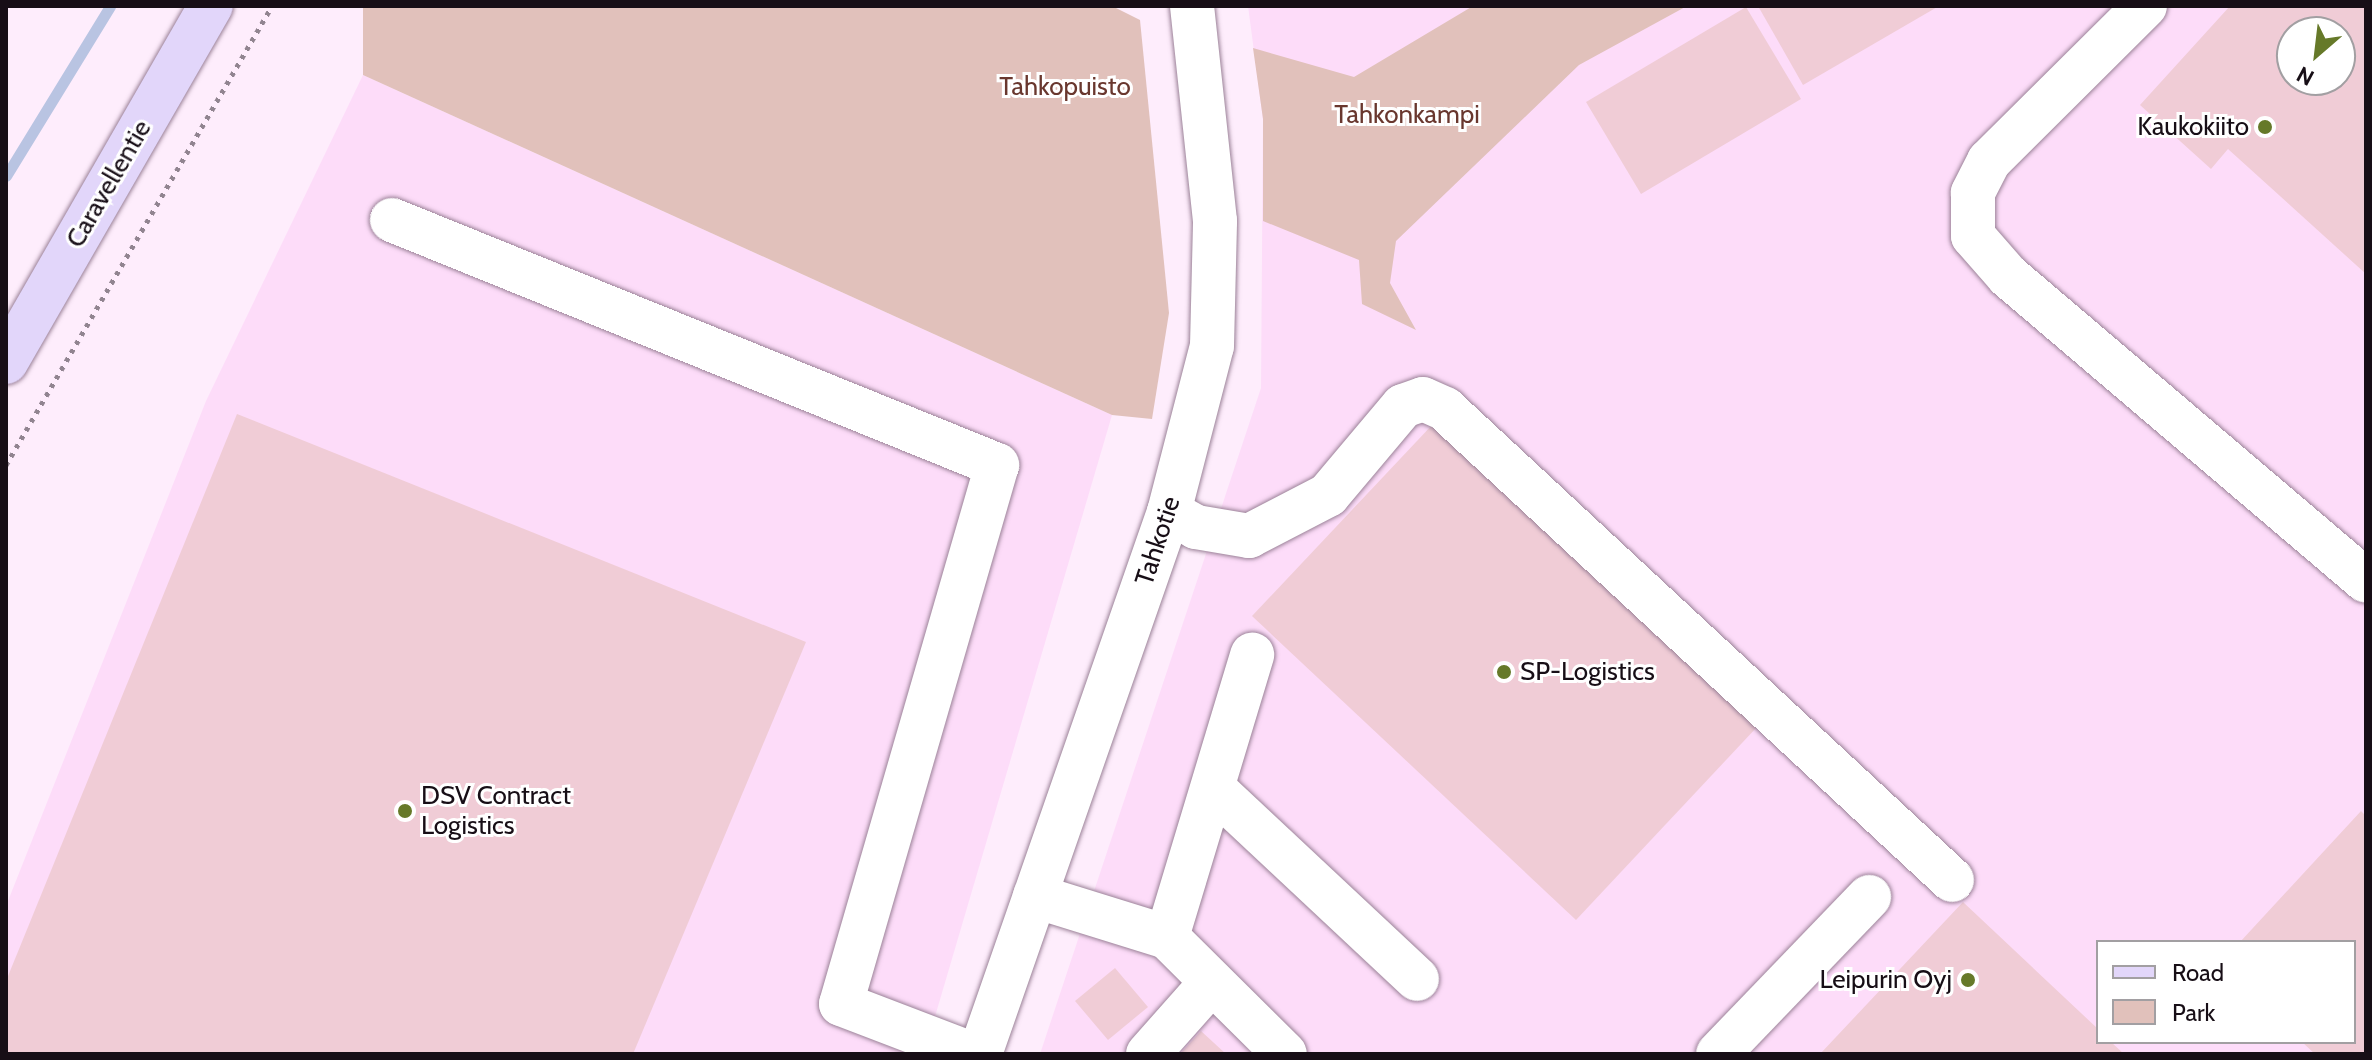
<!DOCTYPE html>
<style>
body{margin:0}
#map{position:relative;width:2372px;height:1060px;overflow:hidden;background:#feedfc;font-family:Cabin,sans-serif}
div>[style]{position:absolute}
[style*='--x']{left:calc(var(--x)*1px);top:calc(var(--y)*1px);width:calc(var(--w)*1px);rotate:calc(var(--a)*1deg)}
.built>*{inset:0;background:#fddcf9}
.green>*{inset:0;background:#e1c1bb}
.stream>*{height:11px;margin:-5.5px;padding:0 5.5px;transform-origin:5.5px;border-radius:5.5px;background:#b9c4e2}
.building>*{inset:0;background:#f0ccd6}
.path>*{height:5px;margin-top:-2.5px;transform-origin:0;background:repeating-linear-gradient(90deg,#918490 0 4px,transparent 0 10px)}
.roads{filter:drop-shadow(0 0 2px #9b8298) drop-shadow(0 0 2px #9b8298)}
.minor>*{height:44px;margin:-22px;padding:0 22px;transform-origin:22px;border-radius:22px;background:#fff}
.major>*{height:44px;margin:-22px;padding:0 22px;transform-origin:22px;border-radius:22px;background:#e2d6fa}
.dots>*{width:22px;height:22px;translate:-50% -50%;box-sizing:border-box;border:4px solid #fff;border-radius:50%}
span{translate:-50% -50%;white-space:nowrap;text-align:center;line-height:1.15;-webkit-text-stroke:6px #fff;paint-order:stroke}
.park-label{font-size:26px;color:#69372e}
.poi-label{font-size:26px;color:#170e16}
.right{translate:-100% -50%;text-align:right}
.left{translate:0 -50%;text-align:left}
.street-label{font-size:26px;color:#170e16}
.frame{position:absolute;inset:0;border:8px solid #170e16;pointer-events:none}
.legend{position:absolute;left:2096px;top:940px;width:260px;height:104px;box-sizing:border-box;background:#fff;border:2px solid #a29fa2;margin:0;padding:10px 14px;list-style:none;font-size:24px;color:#170e16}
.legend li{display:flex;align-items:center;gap:16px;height:40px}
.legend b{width:40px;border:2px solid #a29fa2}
.north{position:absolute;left:2276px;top:16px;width:80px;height:80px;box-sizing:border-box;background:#fff;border:2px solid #a29fa2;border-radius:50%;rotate:208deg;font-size:22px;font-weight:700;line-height:32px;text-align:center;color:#170e16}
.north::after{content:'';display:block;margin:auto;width:28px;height:36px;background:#667929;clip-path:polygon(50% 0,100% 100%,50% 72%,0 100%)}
</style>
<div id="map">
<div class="built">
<i style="clip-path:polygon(evenodd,1248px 6px,2366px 6px,2366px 1054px,1040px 1054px,1261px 388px,1263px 119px,1248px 6px,2292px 32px,2340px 32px,2340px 80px,2292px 80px,2292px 32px,1248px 6px,2098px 942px,2354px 942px,2354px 1042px,2098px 1042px,2098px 942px)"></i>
<i style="clip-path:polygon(363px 75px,1112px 415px,924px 1054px,6px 1054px,6px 906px,206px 401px)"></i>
</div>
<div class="green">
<i style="clip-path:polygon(363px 6px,1112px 6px,1140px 20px,1169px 313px,1152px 419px,1112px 415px,363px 75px)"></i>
<i style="clip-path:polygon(1473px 6px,1687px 6px,1579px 65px,1396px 241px,1390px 283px,1416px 330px,1362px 304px,1359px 260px,1263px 221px,1263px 119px,1253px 48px,1354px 77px)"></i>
</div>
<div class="stream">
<i style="--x:6;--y:176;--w:199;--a:-58.5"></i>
</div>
<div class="building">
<i style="clip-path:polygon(1758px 6px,1939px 6px,1803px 85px)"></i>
<i style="clip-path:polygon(evenodd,2230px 6px,2366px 6px,2366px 274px,2228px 149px,2211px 169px,2140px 105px,2230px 6px,2292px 32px,2340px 32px,2340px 80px,2292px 80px,2292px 32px)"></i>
<i style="clip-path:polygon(1746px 7px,1801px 99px,1641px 194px,1586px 102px)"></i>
<i style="clip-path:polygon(237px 414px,806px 642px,633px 1054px,6px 1054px,6px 981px)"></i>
<i style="clip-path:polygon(1433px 424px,1757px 727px,1576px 920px,1252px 616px)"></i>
<i style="clip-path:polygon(2361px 811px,2366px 816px,2366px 1054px,2315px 1054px,2302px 1042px,2354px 1042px,2354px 942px,2240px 942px)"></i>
<i style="clip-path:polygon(1963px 902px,2098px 1029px,2098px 1042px,2111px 1042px,2124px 1054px,1820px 1054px)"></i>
<i style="clip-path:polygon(1115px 968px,1148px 1007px,1108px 1040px,1075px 1001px)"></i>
<i style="clip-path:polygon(1201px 1031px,1226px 1054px,1180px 1054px)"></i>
</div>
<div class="path">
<i style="--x:6;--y:465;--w:531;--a:-59.91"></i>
</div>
<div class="roads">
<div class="minor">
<i style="--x:2145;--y:6;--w:220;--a:135.2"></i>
<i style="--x:1989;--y:161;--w:36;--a:117"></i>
<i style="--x:1973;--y:193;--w:43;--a:90"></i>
<i style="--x:1973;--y:236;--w:53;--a:48.8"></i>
<i style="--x:2008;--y:276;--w:470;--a:40.4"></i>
<i style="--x:392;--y:220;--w:653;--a:22.05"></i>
<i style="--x:997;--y:465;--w:561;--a:106.14"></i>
<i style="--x:841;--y:1004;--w:140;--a:20.9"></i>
<i style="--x:1169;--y:512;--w:31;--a:29"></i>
<i style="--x:1196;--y:527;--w:54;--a:9.6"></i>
<i style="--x:1249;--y:536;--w:89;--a:-27.4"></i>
<i style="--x:1328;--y:495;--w:116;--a:-49.9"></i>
<i style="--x:1403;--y:406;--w:21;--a:-19"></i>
<i style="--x:1423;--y:399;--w:24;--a:24"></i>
<i style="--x:1445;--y:409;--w:692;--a:42.89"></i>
<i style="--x:1214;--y:789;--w:278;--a:43.1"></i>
<i style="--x:1035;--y:896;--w:138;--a:17.3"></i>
<i style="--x:1167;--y:937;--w:166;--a:44.8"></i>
<i style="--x:1167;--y:937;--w:295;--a:-73.2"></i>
<i style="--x:980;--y:1054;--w:574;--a:-70.78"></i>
<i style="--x:1169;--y:512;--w:171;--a:-75.5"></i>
<i style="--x:1212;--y:346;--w:125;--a:-88.6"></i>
<i style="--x:1215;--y:221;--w:216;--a:-96.1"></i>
<i style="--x:1148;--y:1054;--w:96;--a:-48.4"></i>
<i style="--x:1718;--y:1054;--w:218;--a:-46.1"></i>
</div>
<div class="major">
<i style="--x:6;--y:362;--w:411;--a:-60.1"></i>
</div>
</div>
<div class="dots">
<i style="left:2265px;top:127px;background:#667929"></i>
<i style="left:1504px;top:672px;background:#667929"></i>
<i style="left:405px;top:811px;background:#667929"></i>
<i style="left:1968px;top:980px;background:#667929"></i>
</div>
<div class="park-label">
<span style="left:1065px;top:87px">Tahkopuisto</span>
<span style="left:1407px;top:115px">Tahkonkampi</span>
</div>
<div class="poi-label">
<span class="right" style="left:2249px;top:127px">Kaukokiito</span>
<span class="left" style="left:1520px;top:672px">SP-Logistics</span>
<span class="left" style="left:421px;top:811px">DSV Contract<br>Logistics</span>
<span class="right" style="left:1952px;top:980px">Leipurin Oyj</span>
</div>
<div class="street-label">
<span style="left:109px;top:184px;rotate:-60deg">Caravellentie</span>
<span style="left:1158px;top:541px;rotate:-72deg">Tahkotie</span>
</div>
<div class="frame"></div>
<ul class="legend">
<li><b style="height:10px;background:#e2d6fa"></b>Road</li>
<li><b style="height:22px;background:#e1c1bb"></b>Park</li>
</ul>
<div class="north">N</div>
</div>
